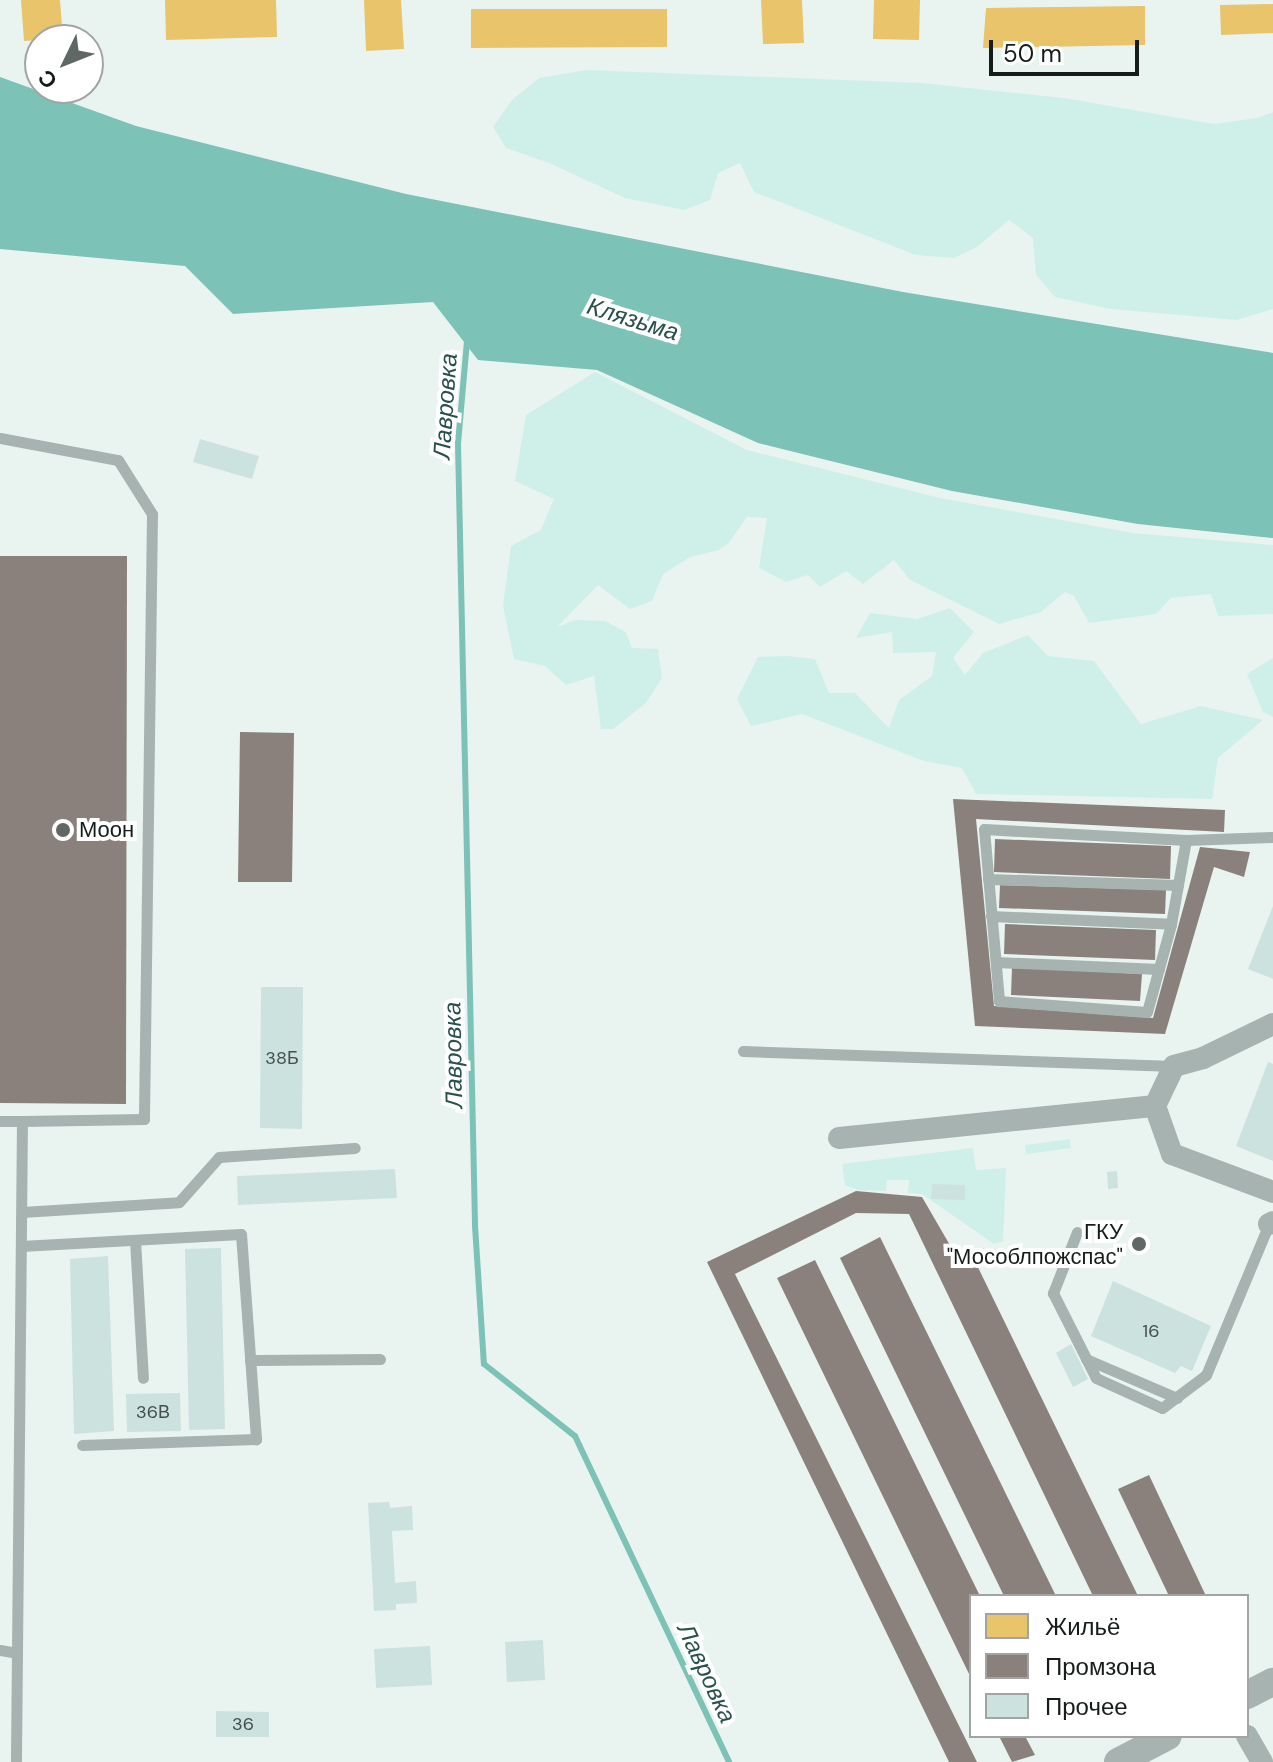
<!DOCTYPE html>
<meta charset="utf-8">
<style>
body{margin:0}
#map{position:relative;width:1273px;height:1762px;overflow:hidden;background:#e9f4f1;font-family:"DM Sans",sans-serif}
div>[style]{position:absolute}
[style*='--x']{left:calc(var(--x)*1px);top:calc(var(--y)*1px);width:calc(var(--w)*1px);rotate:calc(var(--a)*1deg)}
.green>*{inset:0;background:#cef0e9}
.water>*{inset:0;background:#7cc2b7}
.homes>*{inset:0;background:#e9c46a}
.industry>*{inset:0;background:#8a817c}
.stream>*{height:6px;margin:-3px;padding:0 3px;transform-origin:3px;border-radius:3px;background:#7cc2b7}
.building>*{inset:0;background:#cce2de}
.service>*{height:11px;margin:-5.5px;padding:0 5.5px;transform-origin:5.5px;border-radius:5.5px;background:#a6b3b0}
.minor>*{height:22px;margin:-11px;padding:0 11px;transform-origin:11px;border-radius:11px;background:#a6b3b0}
.tertiary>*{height:28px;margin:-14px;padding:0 14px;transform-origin:14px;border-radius:14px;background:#a6b3b0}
.dots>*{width:22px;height:22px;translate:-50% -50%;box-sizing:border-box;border:4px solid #fff;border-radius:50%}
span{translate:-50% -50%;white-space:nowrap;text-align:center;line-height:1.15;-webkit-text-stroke:8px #fff;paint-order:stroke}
.number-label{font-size:18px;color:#444e4c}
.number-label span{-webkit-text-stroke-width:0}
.poi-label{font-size:22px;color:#161c1b}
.left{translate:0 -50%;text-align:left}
.right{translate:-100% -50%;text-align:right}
.water-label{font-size:24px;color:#27514a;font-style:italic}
.legend{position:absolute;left:969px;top:1594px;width:280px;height:144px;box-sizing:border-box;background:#fff;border:2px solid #a2a4a4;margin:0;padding:10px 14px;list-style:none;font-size:24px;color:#161c1b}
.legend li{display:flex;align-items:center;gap:16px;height:40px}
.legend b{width:40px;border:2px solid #a2a4a4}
.north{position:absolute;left:24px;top:24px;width:80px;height:80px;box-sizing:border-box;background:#fff;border:2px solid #a2a4a4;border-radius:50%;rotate:227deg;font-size:22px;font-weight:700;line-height:32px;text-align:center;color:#161c1b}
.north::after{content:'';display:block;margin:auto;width:28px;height:36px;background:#606866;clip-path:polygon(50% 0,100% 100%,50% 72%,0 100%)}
.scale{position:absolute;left:989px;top:40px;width:150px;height:36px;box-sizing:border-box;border:4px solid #161c1b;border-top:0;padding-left:10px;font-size:24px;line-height:28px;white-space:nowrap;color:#161c1b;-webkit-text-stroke:6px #fff;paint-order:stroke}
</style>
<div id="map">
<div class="green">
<i style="clip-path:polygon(587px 70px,921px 83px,1064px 98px,1214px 124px,1257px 118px,1273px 112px,1273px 309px,1237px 320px,1111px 309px,1055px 297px,1036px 275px,1033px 238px,1009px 220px,977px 247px,954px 258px,916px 255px,754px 192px,740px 163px,718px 173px,710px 200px,684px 210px,625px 198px,549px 163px,506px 148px,493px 127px,512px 100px,539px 78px)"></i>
<i style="clip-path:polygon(595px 372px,747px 450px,940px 498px,1133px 533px,1273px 545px,1273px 614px,1218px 616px,1211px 594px,1171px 598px,1156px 614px,1089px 623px,1074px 596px,1065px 592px,1041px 612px,999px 624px,910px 580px,894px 560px,863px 584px,846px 571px,820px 587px,808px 575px,786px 582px,759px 568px,767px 518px,747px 517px,729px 543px,719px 550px,690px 557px,663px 574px,652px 601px,630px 609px,598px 585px,557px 627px,575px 620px,605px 621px,626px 632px,632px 648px,658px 649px,662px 678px,646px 703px,613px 729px,601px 729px,594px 676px,566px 685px,545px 666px,514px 659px,503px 606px,511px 546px,541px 530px,554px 499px,515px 481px,526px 415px)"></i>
<i style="clip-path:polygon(950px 608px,974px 632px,953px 658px,965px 675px,983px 653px,1028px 635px,1048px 656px,1094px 661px,1141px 724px,1201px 706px,1263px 720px,1218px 758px,1212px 799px,976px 794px,962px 768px,924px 761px,802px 714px,751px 726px,737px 699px,758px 657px,787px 656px,815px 659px,829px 693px,855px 693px,889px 728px,899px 700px,932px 676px,936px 652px,893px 653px,892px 632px,856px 638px,870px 613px,917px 619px)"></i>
<i style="clip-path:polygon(1273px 658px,1273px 717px,1263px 712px,1247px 674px)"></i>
<i style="clip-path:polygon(1070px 1139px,1071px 1148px,1026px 1154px,1025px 1145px)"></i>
<i style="clip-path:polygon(973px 1148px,976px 1170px,1006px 1168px,1003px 1241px,994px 1244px,922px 1194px,908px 1193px,909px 1180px,887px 1180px,886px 1191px,858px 1190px,845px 1185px,842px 1164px)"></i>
</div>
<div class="water">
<i style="clip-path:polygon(0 77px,136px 126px,406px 194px,903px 292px,1273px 353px,1273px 538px,1138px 524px,952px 491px,758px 443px,597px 370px,478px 360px,433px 302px,233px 314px,185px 266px,0 249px)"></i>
</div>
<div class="homes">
<i style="clip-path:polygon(21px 0,60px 0,63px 38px,24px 41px)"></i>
<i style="clip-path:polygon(165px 0,276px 0,277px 37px,166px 40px)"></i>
<i style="clip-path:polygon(364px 0,401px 0,404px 49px,366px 51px)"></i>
<i style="clip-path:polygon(761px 0,802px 0,804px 43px,763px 44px)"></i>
<i style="clip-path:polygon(874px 0,920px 0,919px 40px,873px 39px)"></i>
<i style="clip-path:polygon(1273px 4px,1273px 33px,1221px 35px,1220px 5px)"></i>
<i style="clip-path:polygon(1145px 6px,1145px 45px,983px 48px,986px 8px)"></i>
<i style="clip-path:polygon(471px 9px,667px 9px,667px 47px,471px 48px)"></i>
</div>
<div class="industry">
<i style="clip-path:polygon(0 556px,127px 556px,126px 1104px,0 1103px)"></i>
<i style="clip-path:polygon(240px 732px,294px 733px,292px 882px,238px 882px)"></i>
<i style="clip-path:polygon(953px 799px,1225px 810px,1224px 832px,976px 819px,994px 1006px,1153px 1018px,1200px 847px,1250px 852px,1244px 877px,1214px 867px,1165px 1034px,975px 1026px)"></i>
<i style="clip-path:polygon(995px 839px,1171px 846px,1170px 879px,994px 872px)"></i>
<i style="clip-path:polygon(1000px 885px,1166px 890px,1165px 914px,999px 908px)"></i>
<i style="clip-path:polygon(1005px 924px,1156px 930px,1155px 960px,1004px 954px)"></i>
<i style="clip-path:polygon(1012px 967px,1142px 974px,1140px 1001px,1011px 995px)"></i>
<i style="clip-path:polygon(856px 1191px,922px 1197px,958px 1259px,971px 1253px,1138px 1596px,1093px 1596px,909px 1214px,856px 1213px,735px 1274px,977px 1762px,949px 1762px,707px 1262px)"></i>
<i style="clip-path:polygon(880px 1237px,1056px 1596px,1004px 1596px,840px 1258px)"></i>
<i style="clip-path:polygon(815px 1260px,980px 1596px,971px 1596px,971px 1678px,777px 1278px)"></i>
<i style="clip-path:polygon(1149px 1475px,1206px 1596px,1169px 1596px,1118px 1489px)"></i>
<i style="clip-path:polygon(999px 1736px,1025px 1736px,1035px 1755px,1012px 1762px)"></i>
</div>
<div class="stream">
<i style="--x:467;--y:341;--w:103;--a:95"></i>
<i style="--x:458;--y:444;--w:782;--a:88.75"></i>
<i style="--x:475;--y:1226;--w:138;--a:86.3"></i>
<i style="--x:484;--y:1364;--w:116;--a:38.4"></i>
<i style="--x:575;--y:1436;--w:361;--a:64.7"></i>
</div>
<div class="building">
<i style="clip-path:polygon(200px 439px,259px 456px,252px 479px,193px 462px)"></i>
<i style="clip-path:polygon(1273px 906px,1273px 979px,1248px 969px)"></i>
<i style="clip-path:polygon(261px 987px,303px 987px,302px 1129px,260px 1128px)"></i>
<i style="clip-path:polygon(1268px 1062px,1273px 1064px,1273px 1161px,1236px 1146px)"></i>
<i style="clip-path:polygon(395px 1169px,397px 1198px,238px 1205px,237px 1176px)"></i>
<i style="clip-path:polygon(1117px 1171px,1118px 1188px,1108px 1189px,1107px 1172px)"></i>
<i style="clip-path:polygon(932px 1184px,965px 1185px,965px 1200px,931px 1199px)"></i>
<i style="clip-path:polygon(221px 1248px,225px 1429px,189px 1430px,185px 1249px)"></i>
<i style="clip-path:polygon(108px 1256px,114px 1431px,74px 1434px,70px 1259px)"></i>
<i style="clip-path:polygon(1113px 1281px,1211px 1326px,1192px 1371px,1181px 1366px,1175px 1373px,1091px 1336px)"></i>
<i style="clip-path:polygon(1071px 1344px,1088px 1379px,1073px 1387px,1056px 1353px)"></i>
<i style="clip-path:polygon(180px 1393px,181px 1431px,127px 1432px,126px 1394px)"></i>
<i style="clip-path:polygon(389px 1502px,390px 1508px,412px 1506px,413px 1530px,392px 1531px,395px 1583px,416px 1581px,417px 1603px,396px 1604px,396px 1610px,374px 1611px,368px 1503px)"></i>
<i style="clip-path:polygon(543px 1640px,545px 1680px,507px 1682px,505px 1642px)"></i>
<i style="clip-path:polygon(430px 1646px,432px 1685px,376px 1688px,374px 1649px)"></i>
<i style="clip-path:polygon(216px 1711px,269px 1712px,269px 1737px,216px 1737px)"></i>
</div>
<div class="service">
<i style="--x:0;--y:438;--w:120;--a:10.6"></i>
<i style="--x:118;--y:460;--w:64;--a:57.8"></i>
<i style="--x:152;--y:514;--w:605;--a:90.76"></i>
<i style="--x:144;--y:1119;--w:122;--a:179.1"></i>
<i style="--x:22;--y:1121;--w:641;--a:90.54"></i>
<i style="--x:1186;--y:840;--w:202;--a:-176.9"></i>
<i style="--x:984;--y:829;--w:173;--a:85"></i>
<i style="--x:999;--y:1001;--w:148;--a:4.3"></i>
<i style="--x:1147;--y:1012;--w:91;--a:-74.7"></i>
<i style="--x:1171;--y:924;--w:85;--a:-79.9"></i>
<i style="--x:1186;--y:840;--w:87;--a:-2"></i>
<i style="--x:988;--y:879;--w:190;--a:1.8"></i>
<i style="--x:991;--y:916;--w:180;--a:2.5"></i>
<i style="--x:996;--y:962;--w:163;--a:2.5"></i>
<i style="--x:743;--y:1051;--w:431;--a:2"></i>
<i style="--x:0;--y:1121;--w:22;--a:0"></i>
<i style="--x:22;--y:1212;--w:157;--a:-3.6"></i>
<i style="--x:179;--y:1202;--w:60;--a:-48.4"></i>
<i style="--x:219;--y:1157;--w:136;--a:-3.8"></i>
<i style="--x:1077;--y:1232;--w:66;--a:111.5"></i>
<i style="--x:1053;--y:1293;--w:95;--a:63.2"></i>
<i style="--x:1096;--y:1378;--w:72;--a:24.4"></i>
<i style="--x:1162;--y:1408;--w:55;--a:-36.9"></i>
<i style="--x:1206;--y:1375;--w:164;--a:-67.4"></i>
<i style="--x:135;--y:1240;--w:138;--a:86.7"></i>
<i style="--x:21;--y:1246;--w:220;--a:-3.1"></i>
<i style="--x:241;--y:1234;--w:206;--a:85.8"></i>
<i style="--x:256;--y:1439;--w:174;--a:178"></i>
<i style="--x:1086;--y:1359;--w:99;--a:23.2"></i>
<i style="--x:250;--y:1360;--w:130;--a:-0.4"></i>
<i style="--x:0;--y:1650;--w:17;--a:10"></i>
</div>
<div class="minor">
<i style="--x:1155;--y:1106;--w:51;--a:70.5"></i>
<i style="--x:1172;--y:1154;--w:108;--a:20.6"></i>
<i style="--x:1155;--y:1106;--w:44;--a:-64.6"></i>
<i style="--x:1174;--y:1066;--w:30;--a:-15"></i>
<i style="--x:1203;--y:1058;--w:78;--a:-25.9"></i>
<i style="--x:839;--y:1138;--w:318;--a:-5.8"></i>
<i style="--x:1269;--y:1224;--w:4;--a:-27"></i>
<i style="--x:1247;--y:1736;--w:30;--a:60"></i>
</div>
<div class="tertiary">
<i style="--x:1247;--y:1695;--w:29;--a:-27"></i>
<i style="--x:1118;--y:1762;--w:56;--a:-27.5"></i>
</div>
<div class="dots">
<i style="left:63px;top:830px;background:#606866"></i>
<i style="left:1139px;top:1244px;background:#606866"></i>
</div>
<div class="number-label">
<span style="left:282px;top:1058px">38Б</span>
<span style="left:1151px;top:1331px">16</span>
<span style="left:153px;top:1412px">36В</span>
<span style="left:243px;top:1724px">36</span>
</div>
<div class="poi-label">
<span class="left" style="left:79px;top:830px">Моон</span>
<span class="right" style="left:1123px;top:1244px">ГКУ<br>"Мособлпожспас"</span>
</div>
<div class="water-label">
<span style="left:633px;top:319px;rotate:17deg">Клязьма</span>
<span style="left:445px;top:406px;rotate:-86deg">Лавровка</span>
<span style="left:453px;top:1055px;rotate:-91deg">Лавровка</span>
<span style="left:707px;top:1673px;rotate:65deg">Лавровка</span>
</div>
<ul class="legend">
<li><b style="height:22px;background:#e9c46a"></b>Жильё</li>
<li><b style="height:22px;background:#8a817c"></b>Промзона</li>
<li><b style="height:22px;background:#cce2de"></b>Прочее</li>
</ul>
<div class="north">С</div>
<div class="scale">50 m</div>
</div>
